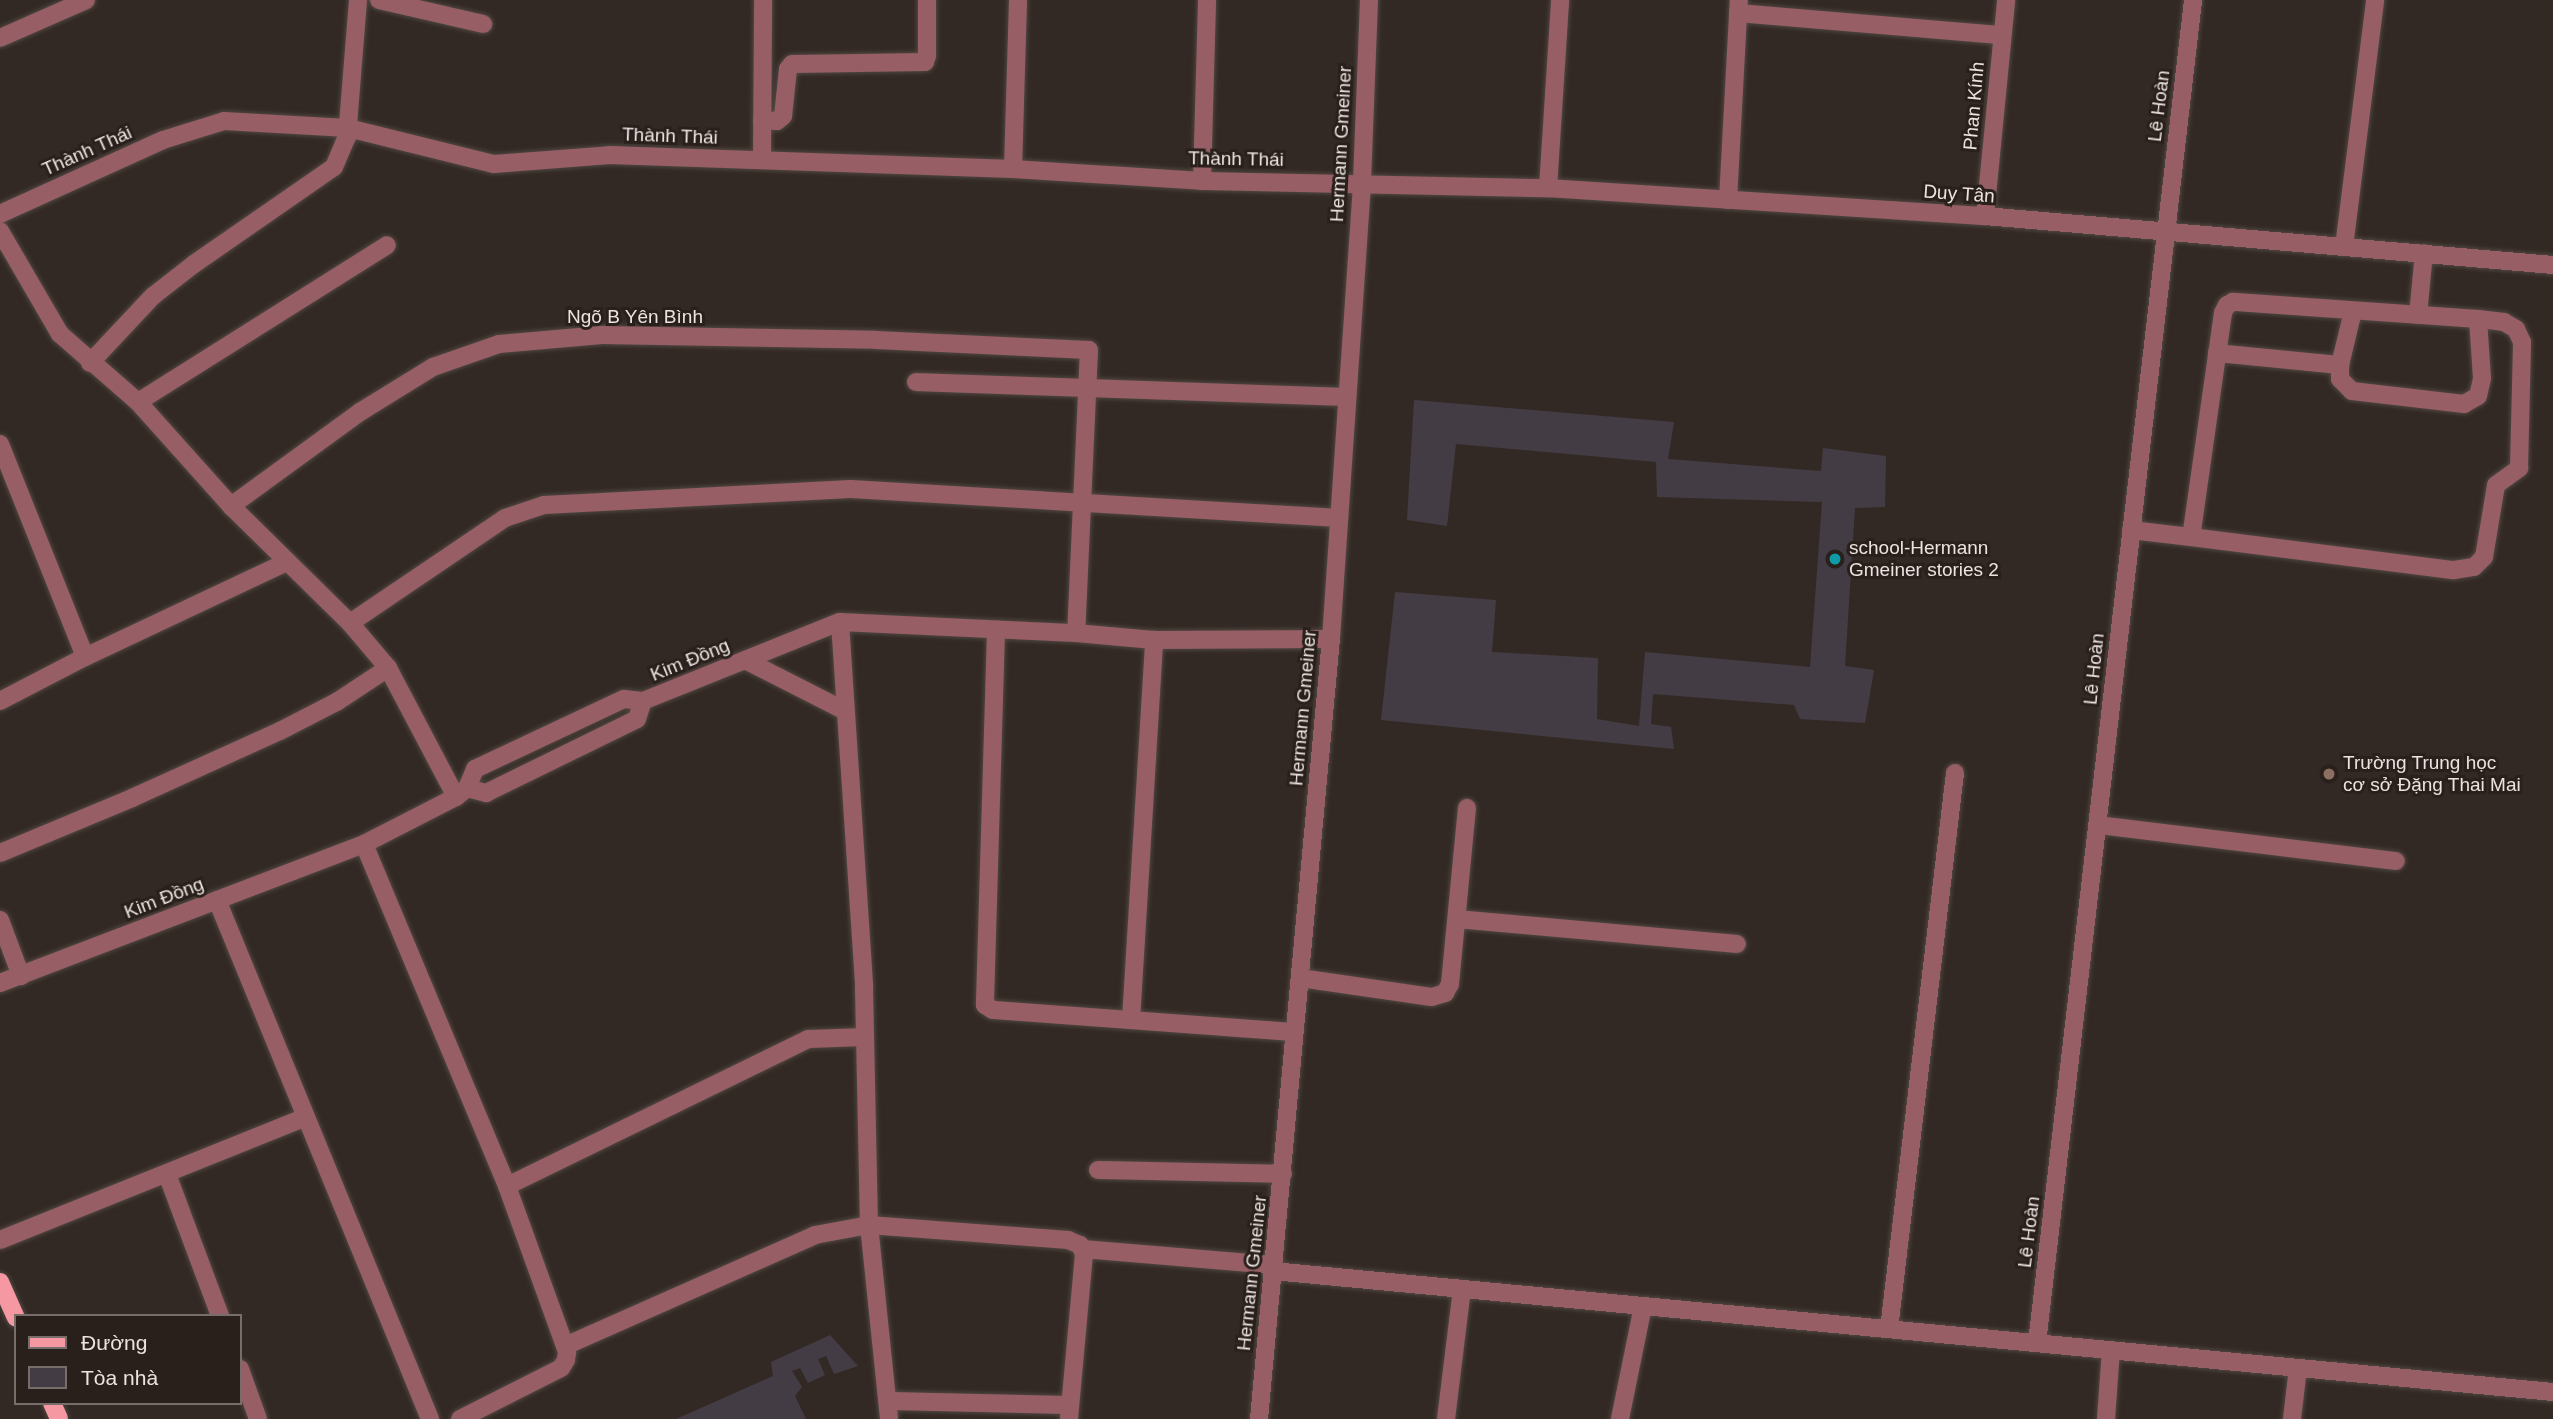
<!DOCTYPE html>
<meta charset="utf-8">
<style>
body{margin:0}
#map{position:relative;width:2553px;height:1419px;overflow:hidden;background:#332924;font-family:Arial,sans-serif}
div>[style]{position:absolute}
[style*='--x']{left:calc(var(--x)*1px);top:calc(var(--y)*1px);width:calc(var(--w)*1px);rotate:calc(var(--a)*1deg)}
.building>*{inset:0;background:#433c45}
.roads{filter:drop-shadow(0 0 2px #504742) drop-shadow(0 0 2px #504742)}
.minor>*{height:18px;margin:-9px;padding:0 9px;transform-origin:9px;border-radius:9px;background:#975f65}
.major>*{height:18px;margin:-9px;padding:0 9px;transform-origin:9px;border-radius:9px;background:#f598a2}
.dots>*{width:19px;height:19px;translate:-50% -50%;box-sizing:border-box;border:4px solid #291f1b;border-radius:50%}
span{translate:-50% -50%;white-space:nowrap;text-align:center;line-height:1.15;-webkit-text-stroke:6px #291f1b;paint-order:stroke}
.street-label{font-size:19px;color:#ebe3e0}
.poi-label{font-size:19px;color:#ebe3e0}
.left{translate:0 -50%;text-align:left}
.legend{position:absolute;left:14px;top:1314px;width:228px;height:91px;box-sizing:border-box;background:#291f1b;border:2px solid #776d6a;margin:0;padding:9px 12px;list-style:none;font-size:21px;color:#ebe3e0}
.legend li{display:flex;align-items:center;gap:14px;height:35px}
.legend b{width:35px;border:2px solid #776d6a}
</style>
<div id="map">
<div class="building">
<i style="clip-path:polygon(1414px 400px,1674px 422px,1668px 459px,1821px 471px,1823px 448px,1886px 456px,1885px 507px,1855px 508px,1845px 666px,1874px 670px,1865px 723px,1800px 719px,1794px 705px,1653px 694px,1651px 724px,1671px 727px,1674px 749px,1381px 720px,1395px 592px,1496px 600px,1492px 652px,1598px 658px,1597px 719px,1639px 726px,1645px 652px,1810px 667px,1822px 502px,1657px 497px,1656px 462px,1456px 444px,1447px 526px,1407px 520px)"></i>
<i style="clip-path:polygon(830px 1335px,858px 1366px,834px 1374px,826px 1356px,818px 1359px,825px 1375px,808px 1383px,800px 1368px,792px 1371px,802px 1387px,795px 1396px,806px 1419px,676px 1419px,773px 1376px,771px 1362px)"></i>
</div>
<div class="roads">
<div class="minor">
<i style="--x:379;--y:0;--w:107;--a:13"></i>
<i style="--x:1738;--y:13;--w:265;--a:4.8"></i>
<i style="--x:0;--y:38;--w:94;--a:-23.8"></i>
<i style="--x:762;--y:120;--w:15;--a:4"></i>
<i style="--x:777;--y:121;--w:8;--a:-40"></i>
<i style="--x:783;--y:116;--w:47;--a:-83.9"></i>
<i style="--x:788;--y:69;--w:6;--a:-51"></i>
<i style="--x:792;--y:64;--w:133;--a:-0.9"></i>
<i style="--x:925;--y:62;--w:6;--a:-72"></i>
<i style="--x:927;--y:56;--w:56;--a:-90"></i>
<i style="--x:762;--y:160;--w:160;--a:-89.6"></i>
<i style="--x:1013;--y:169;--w:169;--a:-88.3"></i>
<i style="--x:1202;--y:181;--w:181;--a:-88.4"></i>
<i style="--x:1548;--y:188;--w:188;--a:-86.3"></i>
<i style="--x:1728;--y:200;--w:200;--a:-86.9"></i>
<i style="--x:0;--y:214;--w:179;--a:-24.4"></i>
<i style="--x:163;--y:140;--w:64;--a:-17.3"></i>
<i style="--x:224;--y:121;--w:124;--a:3.2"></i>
<i style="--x:348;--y:128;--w:150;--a:13.9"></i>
<i style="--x:494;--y:164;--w:116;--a:-4.4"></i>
<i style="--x:610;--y:155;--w:403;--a:2"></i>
<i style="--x:1013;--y:169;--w:189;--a:3.6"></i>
<i style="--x:1202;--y:181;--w:346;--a:1.2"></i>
<i style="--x:1548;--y:188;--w:438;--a:3.7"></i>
<i style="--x:1985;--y:216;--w:570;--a:4.93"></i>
<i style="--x:1985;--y:216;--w:217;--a:-84.4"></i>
<i style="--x:0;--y:231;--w:119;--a:59.8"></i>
<i style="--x:60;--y:334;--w:103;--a:41.1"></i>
<i style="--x:138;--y:402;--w:140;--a:48.2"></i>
<i style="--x:231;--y:506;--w:167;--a:44.5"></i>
<i style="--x:350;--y:623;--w:59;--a:49.8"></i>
<i style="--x:388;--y:668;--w:146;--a:62.2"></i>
<i style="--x:2344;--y:247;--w:249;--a:-82.8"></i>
<i style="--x:2353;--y:311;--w:56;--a:103.5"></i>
<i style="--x:2340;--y:365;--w:14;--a:90"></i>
<i style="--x:2340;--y:379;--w:17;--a:45"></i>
<i style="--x:2352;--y:391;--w:113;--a:6.6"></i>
<i style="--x:2464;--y:404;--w:16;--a:-30"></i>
<i style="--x:2478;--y:396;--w:18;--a:-77"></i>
<i style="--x:2482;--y:378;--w:59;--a:-93.9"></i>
<i style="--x:2418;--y:315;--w:62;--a:-84.5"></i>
<i style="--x:2217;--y:353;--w:124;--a:5.6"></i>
<i style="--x:90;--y:363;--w:92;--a:-46.8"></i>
<i style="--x:153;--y:296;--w:52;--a:-38"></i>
<i style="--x:194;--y:264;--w:170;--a:-34.7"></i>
<i style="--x:334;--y:167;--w:33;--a:-67"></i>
<i style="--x:347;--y:137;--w:137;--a:-85.4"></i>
<i style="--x:916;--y:382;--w:429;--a:2"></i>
<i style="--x:138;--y:402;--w:294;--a:-32.2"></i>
<i style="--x:0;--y:444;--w:229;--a:68.2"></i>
<i style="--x:231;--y:506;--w:160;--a:-36.1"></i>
<i style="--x:360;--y:412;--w:86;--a:-31.7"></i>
<i style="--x:433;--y:367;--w:70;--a:-19.2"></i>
<i style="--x:499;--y:344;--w:103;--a:-5"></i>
<i style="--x:602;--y:335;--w:274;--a:1"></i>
<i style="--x:876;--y:340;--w:213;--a:2.7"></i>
<i style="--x:1089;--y:350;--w:283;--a:92.6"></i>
<i style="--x:2131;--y:530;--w:60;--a:6.7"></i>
<i style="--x:2191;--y:537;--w:265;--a:7.2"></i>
<i style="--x:2454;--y:570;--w:20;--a:-9"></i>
<i style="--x:2474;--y:567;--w:14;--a:-45"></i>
<i style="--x:2484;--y:557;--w:73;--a:-80.5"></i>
<i style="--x:2496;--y:485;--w:29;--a:-36"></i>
<i style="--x:2519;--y:468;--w:126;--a:-88.6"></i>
<i style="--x:2522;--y:342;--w:14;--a:-115"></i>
<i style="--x:2516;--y:329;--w:14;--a:-150"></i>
<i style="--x:2504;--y:322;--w:26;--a:-173"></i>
<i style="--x:2478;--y:319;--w:246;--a:-176"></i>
<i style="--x:2233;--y:302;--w:7;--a:153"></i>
<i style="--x:2227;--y:305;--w:9;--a:117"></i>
<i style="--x:2223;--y:313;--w:226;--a:98.1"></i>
<i style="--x:840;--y:622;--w:366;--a:86.2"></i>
<i style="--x:864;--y:987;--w:238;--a:88.8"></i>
<i style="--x:869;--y:1225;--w:195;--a:84.1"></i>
<i style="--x:350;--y:623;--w:187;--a:-34.1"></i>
<i style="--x:505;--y:518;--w:41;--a:-18.4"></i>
<i style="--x:544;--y:505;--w:307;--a:-3"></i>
<i style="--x:851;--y:489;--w:489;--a:3.4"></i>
<i style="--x:996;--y:631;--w:374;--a:91.7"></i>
<i style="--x:985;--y:1005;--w:9;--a:32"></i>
<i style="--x:993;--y:1010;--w:302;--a:4.2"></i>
<i style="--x:745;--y:660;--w:112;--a:27"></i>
<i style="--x:0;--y:701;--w:96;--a:-27.4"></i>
<i style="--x:85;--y:657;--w:223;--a:-25.2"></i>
<i style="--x:467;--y:788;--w:20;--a:15"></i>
<i style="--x:486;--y:793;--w:168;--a:-26.1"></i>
<i style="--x:637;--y:719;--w:19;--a:-72"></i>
<i style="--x:643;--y:701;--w:212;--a:-21.9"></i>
<i style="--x:840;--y:622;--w:236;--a:2.7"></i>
<i style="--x:1076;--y:633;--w:78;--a:5.1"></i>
<i style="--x:1154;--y:640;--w:177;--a:-0.3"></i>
<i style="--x:2098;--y:825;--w:300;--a:6.9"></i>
<i style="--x:364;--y:844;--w:371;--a:67.3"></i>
<i style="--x:507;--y:1186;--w:177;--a:70.1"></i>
<i style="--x:567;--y:1352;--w:8;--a:97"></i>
<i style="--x:566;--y:1360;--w:9;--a:122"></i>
<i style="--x:561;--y:1368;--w:113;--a:153.2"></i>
<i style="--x:0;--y:853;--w:143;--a:-22.6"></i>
<i style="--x:132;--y:798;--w:162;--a:-24.4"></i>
<i style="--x:280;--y:731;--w:65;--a:-27.3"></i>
<i style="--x:338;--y:701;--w:60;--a:-33.4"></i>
<i style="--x:217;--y:900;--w:561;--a:67.69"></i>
<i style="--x:1457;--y:919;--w:281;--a:5.1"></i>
<i style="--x:0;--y:920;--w:60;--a:69.4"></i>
<i style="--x:1300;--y:978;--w:133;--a:8.2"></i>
<i style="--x:1432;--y:997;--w:14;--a:-17"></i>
<i style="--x:1445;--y:993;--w:10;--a:-61"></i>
<i style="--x:1450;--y:984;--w:177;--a:-84.5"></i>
<i style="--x:0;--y:983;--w:390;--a:-20.9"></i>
<i style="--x:364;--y:844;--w:103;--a:-27.1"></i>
<i style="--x:456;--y:797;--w:14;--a:-39"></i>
<i style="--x:467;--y:788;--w:21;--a:-67"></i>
<i style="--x:475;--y:769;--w:165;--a:-25.2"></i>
<i style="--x:624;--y:699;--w:19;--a:6"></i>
<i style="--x:1131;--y:1020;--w:381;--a:-86.5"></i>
<i style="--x:1098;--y:1170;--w:185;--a:1.2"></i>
<i style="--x:167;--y:1174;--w:152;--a:69.5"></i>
<i style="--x:507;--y:1186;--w:336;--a:-26"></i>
<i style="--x:809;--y:1039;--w:56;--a:-2"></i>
<i style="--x:0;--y:1240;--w:328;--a:-21.9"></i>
<i style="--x:1083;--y:1249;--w:191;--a:4.8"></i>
<i style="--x:1273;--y:1271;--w:1286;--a:5.4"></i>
<i style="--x:1889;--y:1329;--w:560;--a:-83.23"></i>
<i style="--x:2037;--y:1343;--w:1352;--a:-83.37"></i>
<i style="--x:565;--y:1346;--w:274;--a:-23.9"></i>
<i style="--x:815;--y:1235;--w:55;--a:-10.5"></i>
<i style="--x:869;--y:1225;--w:200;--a:4.3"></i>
<i style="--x:1068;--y:1240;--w:13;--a:23"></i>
<i style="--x:1080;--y:1245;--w:10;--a:66"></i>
<i style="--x:1084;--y:1254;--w:166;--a:95.2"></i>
<i style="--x:240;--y:1369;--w:53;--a:70.2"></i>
<i style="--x:888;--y:1401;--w:182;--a:1.3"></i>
<i style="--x:1259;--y:1419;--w:783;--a:-84.73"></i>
<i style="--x:1331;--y:639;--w:458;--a:-86.1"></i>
<i style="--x:1362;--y:182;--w:182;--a:-87.8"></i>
<i style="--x:1446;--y:1419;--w:131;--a:-83"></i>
<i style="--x:1620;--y:1419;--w:115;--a:-78.5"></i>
<i style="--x:2106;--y:1419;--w:69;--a:-85.9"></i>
<i style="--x:2292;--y:1419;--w:51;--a:-83.3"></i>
</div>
<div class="major">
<i style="--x:0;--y:1282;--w:39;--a:66"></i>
<i style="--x:52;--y:1403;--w:17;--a:66"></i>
</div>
</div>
<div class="dots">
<i style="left:1835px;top:559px;background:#0f9aa8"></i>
<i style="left:2329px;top:774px;background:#8d6e63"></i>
</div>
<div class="street-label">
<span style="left:1974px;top:106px;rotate:-85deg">Phan Kính</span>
<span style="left:2159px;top:106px;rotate:-83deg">Lê Hoàn</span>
<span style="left:670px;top:136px;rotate:2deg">Thành Thái</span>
<span style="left:1341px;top:144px;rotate:-87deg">Hermann Gmeiner</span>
<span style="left:87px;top:151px;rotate:-24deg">Thành Thái</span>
<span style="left:1236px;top:159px;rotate:1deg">Thành Thái</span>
<span style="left:1959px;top:194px;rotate:4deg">Duy Tân</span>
<span style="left:635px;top:317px">Ngõ B Yên Bình</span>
<span style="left:690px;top:660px;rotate:-22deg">Kim Đồng</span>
<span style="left:2094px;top:669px;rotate:-84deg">Lê Hoàn</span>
<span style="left:1303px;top:708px;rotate:-85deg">Hermann Gmeiner</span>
<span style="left:164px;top:898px;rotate:-21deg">Kim Đồng</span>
<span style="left:2029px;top:1232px;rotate:-83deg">Lê Hoàn</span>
<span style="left:1252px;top:1273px;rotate:-84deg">Hermann Gmeiner</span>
</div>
<div class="poi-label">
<span class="left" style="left:1849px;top:559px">school-Hermann<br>Gmeiner stories 2</span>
<span class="left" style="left:2343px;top:774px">Trường Trung học<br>cơ sở Đặng Thai Mai</span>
</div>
<ul class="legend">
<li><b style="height:9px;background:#f598a2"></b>Đường</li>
<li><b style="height:19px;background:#433c45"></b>Tòa nhà</li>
</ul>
</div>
